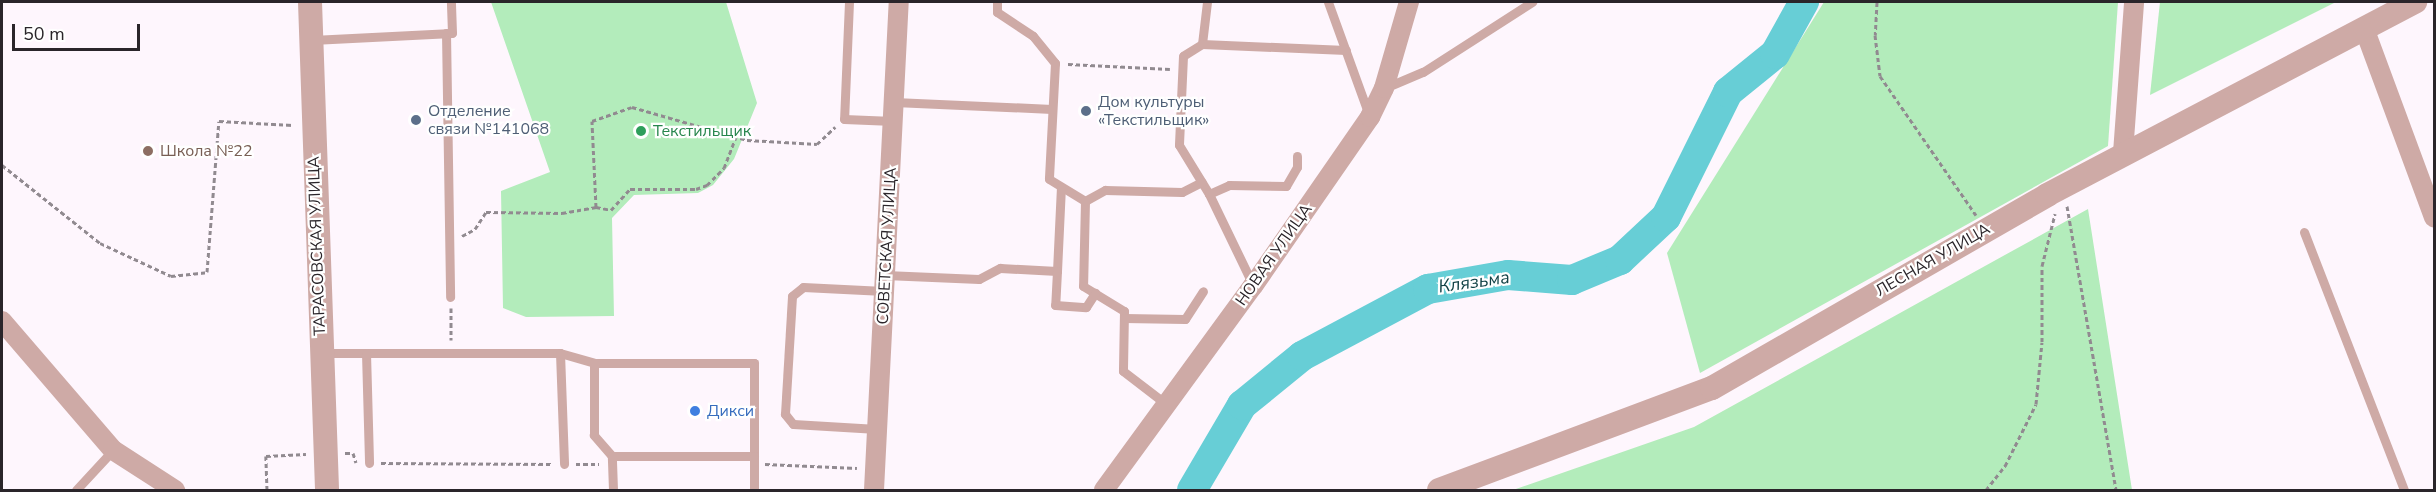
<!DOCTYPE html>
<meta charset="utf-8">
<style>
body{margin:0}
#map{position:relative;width:2436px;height:492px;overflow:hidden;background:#fef6fd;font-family:"Nunito Sans",sans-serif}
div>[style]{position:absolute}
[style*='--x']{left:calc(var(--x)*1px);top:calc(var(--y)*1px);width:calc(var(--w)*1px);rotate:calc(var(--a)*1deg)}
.green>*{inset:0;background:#b3ecbb}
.river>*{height:30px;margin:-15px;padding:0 15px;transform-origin:15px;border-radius:15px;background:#67ced6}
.path>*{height:3px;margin-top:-1.5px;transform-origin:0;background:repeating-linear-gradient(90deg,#918a90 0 4.5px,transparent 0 7.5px)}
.service>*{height:9px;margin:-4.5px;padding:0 4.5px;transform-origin:4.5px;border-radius:4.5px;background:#ceaaa6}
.minor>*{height:20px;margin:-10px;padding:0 10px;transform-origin:10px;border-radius:10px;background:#ceaaa6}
.tertiary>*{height:24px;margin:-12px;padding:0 12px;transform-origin:12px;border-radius:12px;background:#ceaaa6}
.dots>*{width:16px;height:16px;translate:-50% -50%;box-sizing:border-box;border:3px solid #fff;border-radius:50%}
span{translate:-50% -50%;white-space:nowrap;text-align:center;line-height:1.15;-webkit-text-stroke:4.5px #fff;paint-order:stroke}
.service-label{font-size:16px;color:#4e5e75}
.left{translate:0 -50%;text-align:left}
.leisure-label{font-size:16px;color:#27864d}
.education-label{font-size:16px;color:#785e54}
.street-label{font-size:16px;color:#2a252a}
.shop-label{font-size:16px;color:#366cbe}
.water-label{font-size:18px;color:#134347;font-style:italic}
.frame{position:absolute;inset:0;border:3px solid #2a252a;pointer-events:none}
.scale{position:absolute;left:12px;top:24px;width:128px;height:27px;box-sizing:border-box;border:3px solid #2a252a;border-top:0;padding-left:8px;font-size:18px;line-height:21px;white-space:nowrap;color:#2a252a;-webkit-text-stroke:4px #fff;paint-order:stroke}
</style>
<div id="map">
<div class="green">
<i style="clip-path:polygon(491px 2px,726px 2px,757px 103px,734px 159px,713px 185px,698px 193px,634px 195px,612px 218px,614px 316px,526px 317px,503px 308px,501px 191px,550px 172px)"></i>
<i style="clip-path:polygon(1824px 2px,2118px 2px,2108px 146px,1700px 373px,1667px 253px)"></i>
<i style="clip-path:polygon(2160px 2px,2336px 2px,2150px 95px)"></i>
<i style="clip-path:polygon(2088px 209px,2132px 490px,1513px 490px,1694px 427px)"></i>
</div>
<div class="river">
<i style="--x:1192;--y:490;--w:99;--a:-59.5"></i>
<i style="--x:1242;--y:405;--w:77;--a:-39.2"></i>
<i style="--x:1302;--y:356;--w:143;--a:-28"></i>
<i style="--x:1428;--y:289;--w:81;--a:-9.9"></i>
<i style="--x:1508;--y:275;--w:64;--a:4.5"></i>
<i style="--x:1572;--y:280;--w:52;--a:-22.6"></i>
<i style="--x:1620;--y:260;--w:63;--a:-43.1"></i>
<i style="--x:1666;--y:217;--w:140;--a:-63.6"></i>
<i style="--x:1728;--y:92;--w:60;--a:-39"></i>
<i style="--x:1775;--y:54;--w:60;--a:-60.9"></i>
</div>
<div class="path">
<i style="--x:1877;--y:2;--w:33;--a:93"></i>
<i style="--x:1875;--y:35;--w:41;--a:83"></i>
<i style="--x:1880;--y:76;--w:169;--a:55.4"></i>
<i style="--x:1068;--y:64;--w:102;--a:2.8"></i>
<i style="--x:2;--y:165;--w:125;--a:38.5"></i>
<i style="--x:100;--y:243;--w:78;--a:24.9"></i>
<i style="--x:171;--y:276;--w:36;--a:-6"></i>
<i style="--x:207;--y:272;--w:151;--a:-85.5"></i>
<i style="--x:219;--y:121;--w:74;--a:3.1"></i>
<i style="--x:2067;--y:206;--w:288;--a:80.2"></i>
<i style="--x:596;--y:207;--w:15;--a:11"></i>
<i style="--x:611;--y:210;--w:28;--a:-48"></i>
<i style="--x:630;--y:189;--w:66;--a:0"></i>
<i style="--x:696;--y:189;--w:12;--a:-20"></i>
<i style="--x:707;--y:185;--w:24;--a:-45"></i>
<i style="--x:724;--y:168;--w:33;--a:-69"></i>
<i style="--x:462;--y:236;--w:15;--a:-28"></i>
<i style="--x:475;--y:229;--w:20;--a:-57"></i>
<i style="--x:486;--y:212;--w:76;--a:0.8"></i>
<i style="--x:562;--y:213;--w:35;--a:-10"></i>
<i style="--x:596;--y:207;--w:86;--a:-92.7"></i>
<i style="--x:592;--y:121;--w:42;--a:-19.3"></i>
<i style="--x:632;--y:107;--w:120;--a:16"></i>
<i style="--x:747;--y:140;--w:70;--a:3.3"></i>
<i style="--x:817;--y:144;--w:25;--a:-43"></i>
<i style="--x:451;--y:308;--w:32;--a:90"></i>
<i style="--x:345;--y:453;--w:8;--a:0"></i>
<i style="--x:353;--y:453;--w:10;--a:73"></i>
<i style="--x:381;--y:463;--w:170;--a:0.3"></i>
<i style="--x:576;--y:464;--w:23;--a:0"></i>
<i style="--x:765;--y:464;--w:92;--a:2.5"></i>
<i style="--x:267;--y:490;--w:34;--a:-92"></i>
<i style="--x:266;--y:456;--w:40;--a:-2.9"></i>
<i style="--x:1986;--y:490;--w:31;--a:-52"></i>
<i style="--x:2005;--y:466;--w:69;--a:-63.4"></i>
<i style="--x:2036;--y:404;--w:62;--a:-84.5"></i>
<i style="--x:2042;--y:342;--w:76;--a:-90"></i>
<i style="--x:2042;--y:266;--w:54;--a:-76"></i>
</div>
<div class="service">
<i style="--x:849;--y:2;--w:117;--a:92.4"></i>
<i style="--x:844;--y:119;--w:49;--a:2.3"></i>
<i style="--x:997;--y:2;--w:10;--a:90"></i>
<i style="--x:997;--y:12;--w:43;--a:33.7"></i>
<i style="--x:1033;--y:36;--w:35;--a:51"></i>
<i style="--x:1055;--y:63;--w:116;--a:93"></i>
<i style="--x:1049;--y:179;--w:42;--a:31.4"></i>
<i style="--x:1085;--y:201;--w:85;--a:91.3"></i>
<i style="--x:1083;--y:286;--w:48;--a:31.4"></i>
<i style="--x:1124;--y:311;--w:60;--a:91"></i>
<i style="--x:1123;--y:371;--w:54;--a:37.5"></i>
<i style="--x:1207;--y:2;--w:42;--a:96.8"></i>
<i style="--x:1202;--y:44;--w:22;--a:148"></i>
<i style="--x:1183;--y:56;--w:89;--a:92.6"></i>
<i style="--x:1179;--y:145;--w:57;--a:58.5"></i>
<i style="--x:1209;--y:194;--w:101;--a:64.2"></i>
<i style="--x:1328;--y:2;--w:120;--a:70.1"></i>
<i style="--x:446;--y:33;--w:264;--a:89.1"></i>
<i style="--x:312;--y:40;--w:140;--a:-2.9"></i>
<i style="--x:452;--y:33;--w:31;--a:-92"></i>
<i style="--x:1202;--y:44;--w:144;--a:2.4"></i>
<i style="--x:1387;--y:87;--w:39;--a:-23"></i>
<i style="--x:1423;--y:72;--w:130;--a:-32.7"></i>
<i style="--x:894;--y:102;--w:158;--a:2.5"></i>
<i style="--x:1209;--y:194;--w:22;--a:-24"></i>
<i style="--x:1229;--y:185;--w:57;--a:1"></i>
<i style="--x:1286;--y:186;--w:22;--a:-60"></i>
<i style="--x:1297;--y:167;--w:11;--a:-90"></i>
<i style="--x:1085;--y:201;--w:23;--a:-29"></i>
<i style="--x:1105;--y:190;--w:77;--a:1.5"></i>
<i style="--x:1182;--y:192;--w:22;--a:-27"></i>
<i style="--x:2304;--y:232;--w:277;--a:68.8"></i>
<i style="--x:1057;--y:271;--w:84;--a:-87.3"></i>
<i style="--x:885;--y:275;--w:94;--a:2.4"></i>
<i style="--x:979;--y:279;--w:24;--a:-28"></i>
<i style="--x:1000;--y:268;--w:57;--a:3"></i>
<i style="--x:1057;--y:271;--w:34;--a:93"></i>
<i style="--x:1055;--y:305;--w:31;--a:4"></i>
<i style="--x:1086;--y:307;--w:17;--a:-57"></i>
<i style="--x:1124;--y:318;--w:61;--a:0.9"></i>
<i style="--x:1185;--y:319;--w:33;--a:-57"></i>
<i style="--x:323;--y:353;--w:237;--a:0"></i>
<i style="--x:560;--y:353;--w:111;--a:87.9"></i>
<i style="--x:366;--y:353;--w:110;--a:88.4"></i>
<i style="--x:560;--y:353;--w:35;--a:16"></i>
<i style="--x:877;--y:429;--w:84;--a:-176.6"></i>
<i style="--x:793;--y:424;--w:13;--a:-129"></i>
<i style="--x:785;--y:414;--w:118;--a:-86.6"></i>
<i style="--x:792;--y:296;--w:14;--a:-39"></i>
<i style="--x:803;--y:287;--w:81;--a:2.8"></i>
<i style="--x:612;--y:456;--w:28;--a:-131"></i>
<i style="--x:594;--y:435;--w:72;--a:-90"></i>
<i style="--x:594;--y:363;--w:160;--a:0"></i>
<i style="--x:754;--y:363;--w:93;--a:90"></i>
<i style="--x:76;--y:490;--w:54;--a:-47.2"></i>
<i style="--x:613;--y:490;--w:34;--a:-92"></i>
<i style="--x:612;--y:456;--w:142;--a:0"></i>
<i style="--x:754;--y:456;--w:34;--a:90"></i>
</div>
<div class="minor">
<i style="--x:2364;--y:28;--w:202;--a:69.7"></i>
<i style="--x:2123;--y:153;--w:151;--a:-85.8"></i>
<i style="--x:2;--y:321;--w:170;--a:49.3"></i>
<i style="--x:113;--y:450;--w:74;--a:32.8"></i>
<i style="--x:874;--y:490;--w:489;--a:-87.1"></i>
<i style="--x:1104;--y:490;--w:253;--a:-53.9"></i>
<i style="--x:1253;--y:286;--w:206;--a:-55.3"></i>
<i style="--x:1370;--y:117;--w:32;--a:-64"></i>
<i style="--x:1384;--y:88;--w:90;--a:-73.8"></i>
</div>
<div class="tertiary">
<i style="--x:310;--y:2;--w:488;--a:88"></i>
<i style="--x:1439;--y:490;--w:291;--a:-20.5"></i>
<i style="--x:1712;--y:388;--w:387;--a:-29.9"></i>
<i style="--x:2047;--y:195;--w:416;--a:-27.7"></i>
</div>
<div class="dots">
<i style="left:1086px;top:111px;background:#5c6f8a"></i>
<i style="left:416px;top:120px;background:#5c6f8a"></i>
<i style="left:641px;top:131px;background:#2e9e5b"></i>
<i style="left:148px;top:151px;background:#8d6e63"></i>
<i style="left:695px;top:411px;background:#3f7fe0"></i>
</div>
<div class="service-label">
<span class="left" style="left:1098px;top:111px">Дом культуры<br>«Текстильщик»</span>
<span class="left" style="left:428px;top:120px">Отделение<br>связи №141068</span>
</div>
<div class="leisure-label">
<span class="left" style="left:653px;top:131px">Текстильщик</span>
</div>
<div class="education-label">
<span class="left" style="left:160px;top:151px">Школа №22</span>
</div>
<div class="street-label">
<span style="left:317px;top:246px;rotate:-92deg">ТАРАСОВСКАЯ УЛИЦА</span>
<span style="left:887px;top:246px;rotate:-87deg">СОВЕТСКАЯ УЛИЦА</span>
<span style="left:1274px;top:255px;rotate:-55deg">НОВАЯ УЛИЦА</span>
<span style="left:1933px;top:260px;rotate:-30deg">ЛЕСНАЯ УЛИЦА</span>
</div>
<div class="shop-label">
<span class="left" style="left:707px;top:411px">Дикси</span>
</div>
<div class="water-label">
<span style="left:1474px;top:282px;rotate:-8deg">Клязьма</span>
</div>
<div class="frame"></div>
<div class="scale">50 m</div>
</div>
